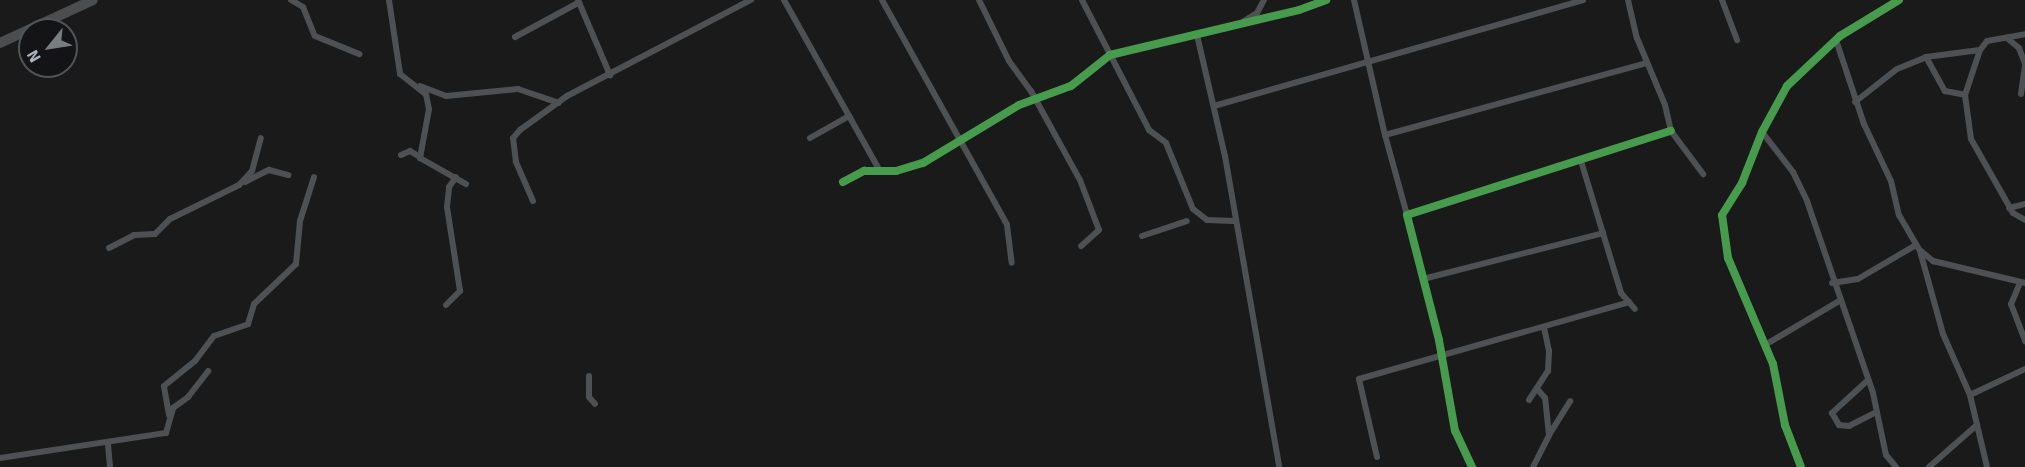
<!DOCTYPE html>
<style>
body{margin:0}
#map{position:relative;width:2025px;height:467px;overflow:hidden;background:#1a1a1a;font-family:Signika,sans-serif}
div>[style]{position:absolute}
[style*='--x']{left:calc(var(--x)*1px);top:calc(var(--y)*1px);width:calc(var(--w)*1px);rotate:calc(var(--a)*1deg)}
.street>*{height:6px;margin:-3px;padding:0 3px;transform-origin:3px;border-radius:3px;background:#4e5153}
.highway>*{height:10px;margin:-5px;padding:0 5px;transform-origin:5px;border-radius:5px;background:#4c4d4f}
.cycleway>*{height:8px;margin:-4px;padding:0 4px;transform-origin:4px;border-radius:4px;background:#469c4c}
span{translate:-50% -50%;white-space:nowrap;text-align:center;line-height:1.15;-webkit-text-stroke:5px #141416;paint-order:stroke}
.north{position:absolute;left:18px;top:18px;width:60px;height:60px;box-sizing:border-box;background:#141416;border:2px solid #515458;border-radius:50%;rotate:240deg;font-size:16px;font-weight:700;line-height:24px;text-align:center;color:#acb3ba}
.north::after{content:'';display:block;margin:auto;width:21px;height:27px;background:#797d82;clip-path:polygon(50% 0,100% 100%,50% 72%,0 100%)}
</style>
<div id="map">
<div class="street">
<i style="--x:291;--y:0;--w:14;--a:30"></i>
<i style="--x:303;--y:7;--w:31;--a:68"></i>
<i style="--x:315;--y:36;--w:48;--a:22.2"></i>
<i style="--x:389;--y:0;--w:75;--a:81.5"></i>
<i style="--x:400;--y:74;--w:33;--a:38"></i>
<i style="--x:426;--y:94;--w:15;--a:79"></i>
<i style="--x:429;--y:109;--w:50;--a:100.4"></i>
<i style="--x:420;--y:158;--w:53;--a:29.5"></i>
<i style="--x:578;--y:0;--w:82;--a:66.9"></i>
<i style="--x:784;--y:0;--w:194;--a:60.7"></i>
<i style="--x:882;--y:0;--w:257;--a:60.9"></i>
<i style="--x:1007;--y:225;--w:38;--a:83"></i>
<i style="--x:979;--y:0;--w:68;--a:63.8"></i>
<i style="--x:1009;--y:61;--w:37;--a:54"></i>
<i style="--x:1031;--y:91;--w:102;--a:61.2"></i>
<i style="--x:1080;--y:180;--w:53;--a:69.2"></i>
<i style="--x:1099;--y:230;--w:24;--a:138"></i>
<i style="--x:1082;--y:0;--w:146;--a:62.7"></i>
<i style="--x:1149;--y:130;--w:21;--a:37"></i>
<i style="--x:1166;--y:143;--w:71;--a:67.8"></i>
<i style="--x:1193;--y:209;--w:18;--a:38"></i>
<i style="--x:1207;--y:220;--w:27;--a:2"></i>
<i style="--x:1354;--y:0;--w:139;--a:77.1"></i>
<i style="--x:1385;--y:135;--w:272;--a:-15.4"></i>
<i style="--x:1628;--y:0;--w:39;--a:77"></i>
<i style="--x:1637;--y:38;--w:73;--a:67.3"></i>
<i style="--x:1665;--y:105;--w:27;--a:77"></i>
<i style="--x:1671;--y:131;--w:54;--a:53.3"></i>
<i style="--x:1722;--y:0;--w:43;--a:69.4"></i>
<i style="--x:1244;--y:21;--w:15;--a:-32"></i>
<i style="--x:1257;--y:13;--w:15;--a:-62"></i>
<i style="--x:1197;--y:35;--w:124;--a:77"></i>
<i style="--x:1225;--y:156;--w:316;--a:80.1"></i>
<i style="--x:515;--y:37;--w:72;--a:-28.4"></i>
<i style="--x:2007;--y:38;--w:16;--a:40"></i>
<i style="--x:2019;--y:48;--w:17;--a:69"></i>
<i style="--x:1836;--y:40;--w:89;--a:71.6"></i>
<i style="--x:1864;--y:124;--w:63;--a:64.7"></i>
<i style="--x:1891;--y:181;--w:35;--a:77"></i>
<i style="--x:1899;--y:215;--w:42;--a:59.7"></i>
<i style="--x:1920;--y:251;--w:86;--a:74.5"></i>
<i style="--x:1943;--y:334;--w:67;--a:66.1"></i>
<i style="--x:1970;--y:395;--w:74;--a:76.7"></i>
<i style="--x:1926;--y:57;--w:39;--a:61"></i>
<i style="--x:1945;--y:91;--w:20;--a:11"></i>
<i style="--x:1965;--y:95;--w:44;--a:82.2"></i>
<i style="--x:1971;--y:139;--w:85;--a:60.4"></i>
<i style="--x:2013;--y:213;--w:14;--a:30"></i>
<i style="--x:420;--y:86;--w:28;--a:21"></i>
<i style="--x:446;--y:96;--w:72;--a:-5.6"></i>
<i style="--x:518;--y:89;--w:43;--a:18.9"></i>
<i style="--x:2021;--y:94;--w:29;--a:-82"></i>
<i style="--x:1965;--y:95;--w:47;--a:-71.6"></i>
<i style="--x:1855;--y:102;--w:53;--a:-38.2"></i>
<i style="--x:1897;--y:69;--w:31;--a:-22"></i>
<i style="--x:1926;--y:57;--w:54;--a:-7.4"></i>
<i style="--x:1980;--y:50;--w:11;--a:-52"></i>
<i style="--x:1987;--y:41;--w:39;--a:-10"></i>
<i style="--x:1214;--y:106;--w:384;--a:-16"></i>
<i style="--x:1762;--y:132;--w:51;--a:52.2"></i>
<i style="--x:1793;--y:172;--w:32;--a:64"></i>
<i style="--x:1807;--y:201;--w:203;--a:71"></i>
<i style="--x:1873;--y:393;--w:63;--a:78.2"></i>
<i style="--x:1886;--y:455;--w:16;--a:50"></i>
<i style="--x:1385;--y:135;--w:83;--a:74.6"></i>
<i style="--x:810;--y:138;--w:45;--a:-29.4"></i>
<i style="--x:401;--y:155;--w:10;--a:-24"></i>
<i style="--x:410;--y:151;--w:12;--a:31"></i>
<i style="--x:1581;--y:161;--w:138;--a:73.1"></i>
<i style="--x:1621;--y:293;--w:21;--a:49"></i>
<i style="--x:245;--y:182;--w:27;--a:-27"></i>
<i style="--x:269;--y:170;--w:20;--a:15"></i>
<i style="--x:843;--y:182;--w:24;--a:-28"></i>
<i style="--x:864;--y:171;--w:32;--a:0"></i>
<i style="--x:896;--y:171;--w:28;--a:-17"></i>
<i style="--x:923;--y:163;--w:112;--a:-31.1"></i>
<i style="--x:1019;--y:105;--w:55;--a:-20.1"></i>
<i style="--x:1071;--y:86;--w:50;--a:-38.5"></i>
<i style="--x:1110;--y:55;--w:194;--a:-13.4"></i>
<i style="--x:1299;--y:10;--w:29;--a:-20"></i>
<i style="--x:533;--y:201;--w:43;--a:-113.6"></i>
<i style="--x:516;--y:162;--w:24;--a:-97"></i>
<i style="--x:513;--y:138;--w:11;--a:-49"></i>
<i style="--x:520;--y:130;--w:58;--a:-35.9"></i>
<i style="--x:567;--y:96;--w:208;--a:-27.6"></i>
<i style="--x:2009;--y:208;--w:16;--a:-14"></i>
<i style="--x:1142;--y:236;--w:47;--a:-18.4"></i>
<i style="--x:109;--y:248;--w:28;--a:-27"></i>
<i style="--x:134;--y:235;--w:21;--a:-3"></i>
<i style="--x:155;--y:234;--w:21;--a:-45"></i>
<i style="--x:170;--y:219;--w:77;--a:-26.2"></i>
<i style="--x:239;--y:185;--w:19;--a:-47"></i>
<i style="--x:252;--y:171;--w:34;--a:-75"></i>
<i style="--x:1921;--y:251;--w:16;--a:40"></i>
<i style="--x:1933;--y:261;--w:95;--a:13.4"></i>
<i style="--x:1423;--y:279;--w:186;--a:-14.3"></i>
<i style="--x:1832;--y:283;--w:26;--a:-9"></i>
<i style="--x:1858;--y:279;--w:67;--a:-30.4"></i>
<i style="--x:2020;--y:283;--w:23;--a:113"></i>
<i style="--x:2011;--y:304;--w:40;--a:69"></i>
<i style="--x:446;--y:305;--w:20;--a:-45"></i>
<i style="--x:460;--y:291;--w:85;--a:-98.8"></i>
<i style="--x:447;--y:207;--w:20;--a:-84"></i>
<i style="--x:449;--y:187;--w:12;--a:-55"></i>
<i style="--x:1765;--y:345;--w:86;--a:-30.7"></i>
<i style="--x:589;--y:376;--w:21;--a:90"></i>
<i style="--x:589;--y:397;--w:9;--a:49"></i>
<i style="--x:1868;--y:380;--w:49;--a:137.5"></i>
<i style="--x:1832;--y:413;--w:14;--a:60"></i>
<i style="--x:1839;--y:425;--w:10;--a:6"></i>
<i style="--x:1849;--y:426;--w:31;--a:-27"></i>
<i style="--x:1970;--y:395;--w:61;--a:-25.3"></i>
<i style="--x:1529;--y:400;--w:35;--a:-57"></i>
<i style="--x:1548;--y:371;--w:20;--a:-87"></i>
<i style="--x:1549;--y:351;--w:24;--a:-102"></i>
<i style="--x:169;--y:415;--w:29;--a:-100"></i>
<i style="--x:164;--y:386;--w:40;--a:-39"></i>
<i style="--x:195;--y:361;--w:31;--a:-53"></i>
<i style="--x:214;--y:336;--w:36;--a:-19"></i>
<i style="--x:248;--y:324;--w:21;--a:-73"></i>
<i style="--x:254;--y:304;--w:58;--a:-43.6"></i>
<i style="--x:296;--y:264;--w:43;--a:-84.7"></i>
<i style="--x:300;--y:221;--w:46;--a:-72.3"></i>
<i style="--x:1549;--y:435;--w:40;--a:-58"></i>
<i style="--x:108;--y:444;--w:23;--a:85"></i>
<i style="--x:1377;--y:457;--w:80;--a:-103"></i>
<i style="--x:1359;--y:379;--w:281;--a:-15.9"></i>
<i style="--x:0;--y:458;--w:168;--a:-8.6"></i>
<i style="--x:166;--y:433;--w:26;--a:-74"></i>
<i style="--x:173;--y:408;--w:19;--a:-36"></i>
<i style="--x:188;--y:397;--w:33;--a:-52"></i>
<i style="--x:1472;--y:467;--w:40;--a:-115"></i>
<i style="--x:1455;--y:431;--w:92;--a:-100"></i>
<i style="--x:1439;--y:340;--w:129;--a:-104.4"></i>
<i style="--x:1407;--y:215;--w:277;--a:-17.7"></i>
<i style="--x:1533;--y:467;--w:36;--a:-63"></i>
<i style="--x:1549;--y:435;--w:37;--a:-96"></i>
<i style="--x:1545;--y:398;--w:11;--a:-131"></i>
<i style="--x:1801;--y:467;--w:45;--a:-110.9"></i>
<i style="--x:1785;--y:425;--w:62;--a:-101.1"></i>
<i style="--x:1773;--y:364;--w:115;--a:-113"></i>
<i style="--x:1728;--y:258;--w:43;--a:-97.9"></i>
<i style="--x:1722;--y:215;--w:38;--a:-58"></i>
<i style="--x:1742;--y:183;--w:55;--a:-68.6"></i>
<i style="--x:1762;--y:132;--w:52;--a:-61.5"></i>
<i style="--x:1787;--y:86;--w:73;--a:-43.3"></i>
<i style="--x:1840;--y:36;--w:69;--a:-31.4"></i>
<i style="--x:1929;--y:467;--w:64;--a:-41.2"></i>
</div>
<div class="highway">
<i style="--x:0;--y:43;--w:102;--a:-24.8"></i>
</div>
<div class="cycleway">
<i style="--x:843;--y:182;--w:24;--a:-28"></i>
<i style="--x:864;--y:171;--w:32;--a:0"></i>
<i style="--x:896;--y:171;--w:28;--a:-17"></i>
<i style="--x:923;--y:163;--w:112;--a:-31.1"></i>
<i style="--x:1019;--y:105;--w:55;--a:-20.1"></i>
<i style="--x:1071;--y:86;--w:50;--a:-38.5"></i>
<i style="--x:1110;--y:55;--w:194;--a:-13.4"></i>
<i style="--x:1299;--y:10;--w:29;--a:-20"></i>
<i style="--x:1472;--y:467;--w:40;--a:-115"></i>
<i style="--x:1455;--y:431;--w:92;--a:-100"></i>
<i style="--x:1439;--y:340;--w:129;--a:-104.4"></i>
<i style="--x:1407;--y:215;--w:277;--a:-17.7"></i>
<i style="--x:1801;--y:467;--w:45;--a:-110.9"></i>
<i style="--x:1785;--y:425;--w:62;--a:-101.1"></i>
<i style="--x:1773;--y:364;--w:115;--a:-113"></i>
<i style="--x:1728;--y:258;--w:43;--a:-97.9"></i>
<i style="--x:1722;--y:215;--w:38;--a:-58"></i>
<i style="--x:1742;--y:183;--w:55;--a:-68.6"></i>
<i style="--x:1762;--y:132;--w:52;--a:-61.5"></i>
<i style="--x:1787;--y:86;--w:73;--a:-43.3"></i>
<i style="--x:1840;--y:36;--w:69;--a:-31.4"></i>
</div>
<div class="north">N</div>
</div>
